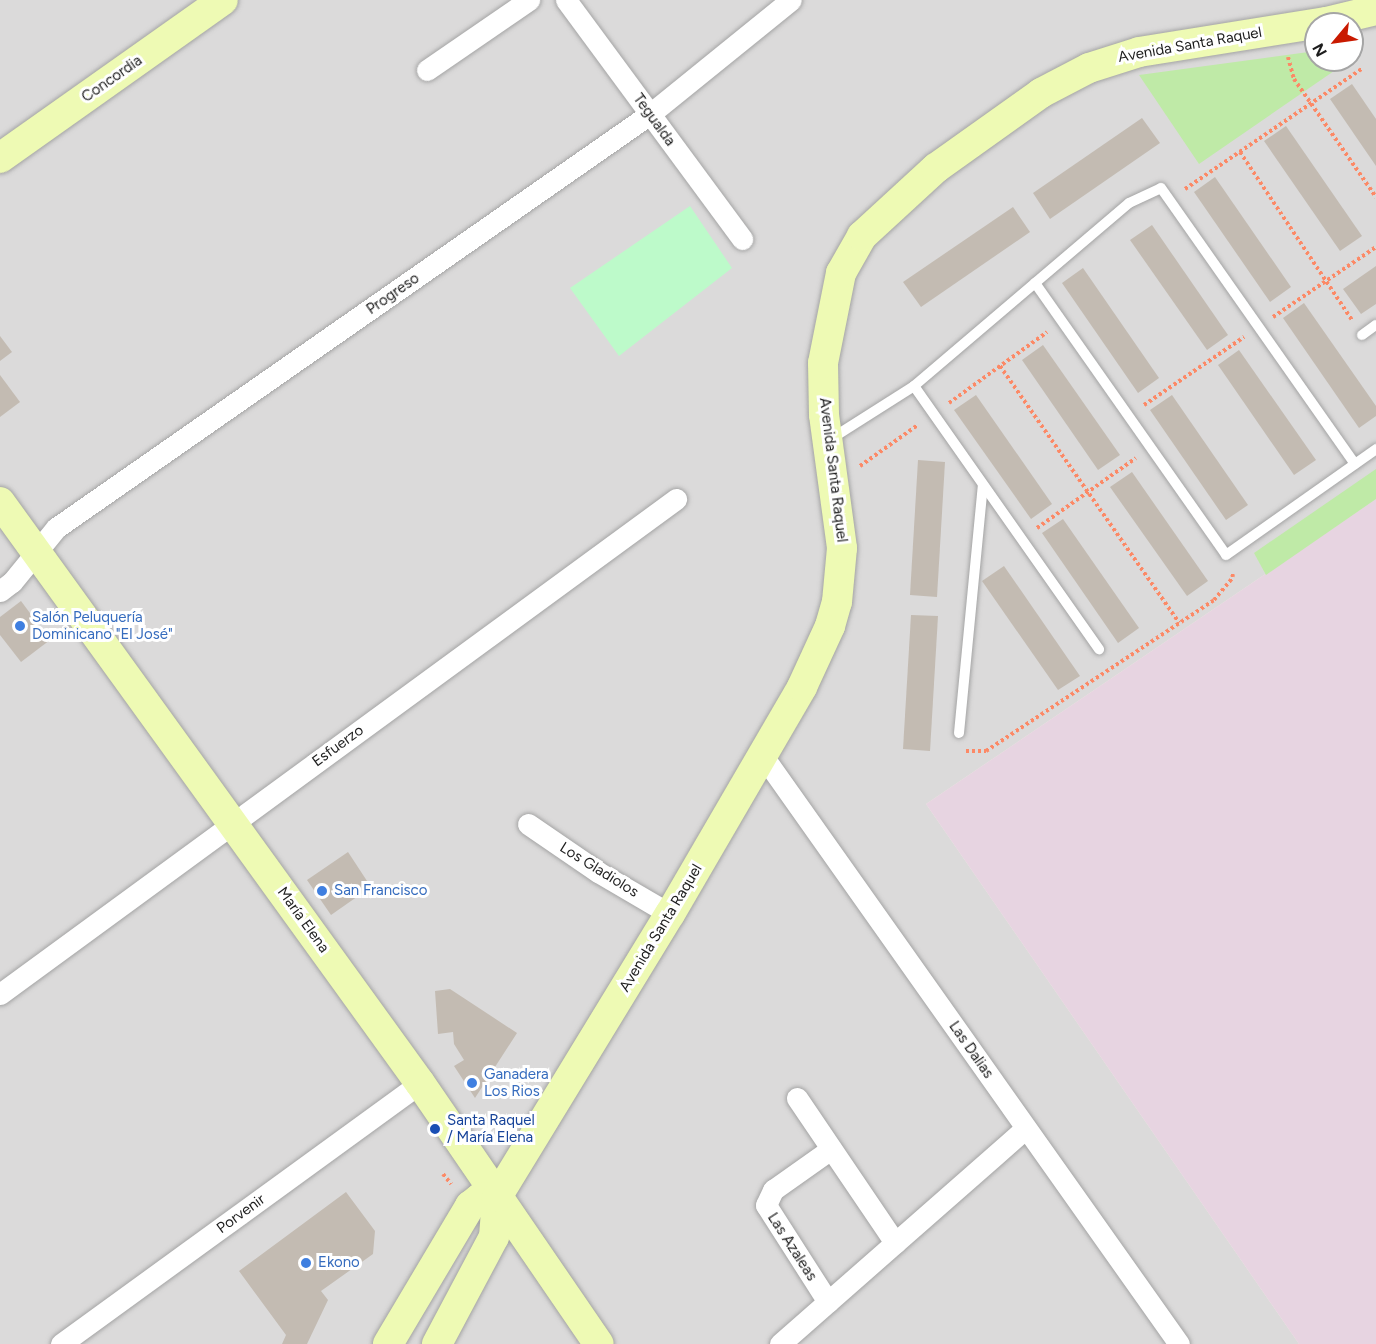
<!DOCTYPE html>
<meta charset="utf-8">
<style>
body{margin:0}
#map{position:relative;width:1376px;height:1344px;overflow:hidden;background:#eeece2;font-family:Figtree,sans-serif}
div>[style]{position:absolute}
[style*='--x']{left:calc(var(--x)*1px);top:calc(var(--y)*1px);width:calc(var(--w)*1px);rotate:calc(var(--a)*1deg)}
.residential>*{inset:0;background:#dbdada}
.industrial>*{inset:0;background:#e7d4e1}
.grass>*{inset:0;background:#bfeaa7}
.park>*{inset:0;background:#bdfaca}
.building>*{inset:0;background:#c3bbb2}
.path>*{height:4px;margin-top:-2px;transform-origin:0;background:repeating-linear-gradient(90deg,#fc8966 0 3px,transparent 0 6px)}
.roads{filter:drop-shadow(0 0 2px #a4a4a4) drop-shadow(0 0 2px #a4a4a4)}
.lane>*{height:10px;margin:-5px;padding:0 5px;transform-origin:5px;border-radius:5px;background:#fff}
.street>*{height:21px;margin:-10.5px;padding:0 10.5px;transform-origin:10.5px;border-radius:10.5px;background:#fff}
.secondary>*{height:30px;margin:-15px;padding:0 15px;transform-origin:15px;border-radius:15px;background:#eefab4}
.dots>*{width:16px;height:16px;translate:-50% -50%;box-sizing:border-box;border:3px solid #fff;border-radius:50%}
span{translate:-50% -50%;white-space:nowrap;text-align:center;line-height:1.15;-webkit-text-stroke:6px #fff;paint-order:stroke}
.street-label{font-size:15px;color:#1d1d1d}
.shop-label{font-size:15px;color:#366cbe}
.left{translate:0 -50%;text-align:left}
.transit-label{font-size:15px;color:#164399}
.north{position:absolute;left:1304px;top:12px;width:60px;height:60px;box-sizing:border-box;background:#fff;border:2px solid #a5a5a5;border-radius:50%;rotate:241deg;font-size:16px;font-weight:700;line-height:24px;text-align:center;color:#1d1d1d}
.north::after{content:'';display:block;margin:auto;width:21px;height:27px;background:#c91a00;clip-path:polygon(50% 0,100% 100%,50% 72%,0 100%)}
</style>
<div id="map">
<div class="residential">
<i style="clip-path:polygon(evenodd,0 0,1376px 0,1376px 499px,926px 804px,1299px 1344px,0 1344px,0 0,1316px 24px,1352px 24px,1352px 60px,1316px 60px,1316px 24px)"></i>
</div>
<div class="industrial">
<i style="clip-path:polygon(1376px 499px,1376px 1344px,1299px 1344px,926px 804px)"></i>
</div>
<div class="grass">
<i style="clip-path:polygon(1316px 51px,1316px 60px,1350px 60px,1199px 164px,1139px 75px)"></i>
<i style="clip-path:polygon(1376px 469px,1376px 499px,1266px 575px,1254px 553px)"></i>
</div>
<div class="park">
<i style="clip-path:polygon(690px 206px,732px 268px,619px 356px,570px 288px)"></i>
</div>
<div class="building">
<i style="clip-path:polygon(1352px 84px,1376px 119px,1376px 166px,1330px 99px)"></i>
<i style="clip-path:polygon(1142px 118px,1160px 143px,1050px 219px,1033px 193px)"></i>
<i style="clip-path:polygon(1286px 126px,1362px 236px,1340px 251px,1264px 141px)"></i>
<i style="clip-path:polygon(1215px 177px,1291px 287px,1270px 302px,1194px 192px)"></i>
<i style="clip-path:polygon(1013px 207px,1030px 232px,921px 307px,903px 282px)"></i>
<i style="clip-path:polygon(1152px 225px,1228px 335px,1207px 350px,1130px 240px)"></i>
<i style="clip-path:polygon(1376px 266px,1376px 304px,1361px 314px,1343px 289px)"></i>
<i style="clip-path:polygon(1083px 268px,1159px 378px,1138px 393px,1062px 283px)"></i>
<i style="clip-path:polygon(1304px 303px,1376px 406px,1376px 416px,1359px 428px,1283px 318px)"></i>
<i style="clip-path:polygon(0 336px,12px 352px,0 361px)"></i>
<i style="clip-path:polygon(1043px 345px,1120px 455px,1098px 470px,1022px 360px)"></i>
<i style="clip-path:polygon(1239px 350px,1316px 460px,1294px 475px,1218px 365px)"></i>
<i style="clip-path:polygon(0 375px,20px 402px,0 417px)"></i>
<i style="clip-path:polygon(976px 395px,1052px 504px,1031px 519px,954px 410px)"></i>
<i style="clip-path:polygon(1172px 395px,1248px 505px,1226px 520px,1150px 410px)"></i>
<i style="clip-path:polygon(918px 460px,945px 462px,937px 597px,910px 595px)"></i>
<i style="clip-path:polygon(1132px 472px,1208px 581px,1187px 596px,1110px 487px)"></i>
<i style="clip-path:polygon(1063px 519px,1139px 628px,1118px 643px,1042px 533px)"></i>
<i style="clip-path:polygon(1004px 566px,1080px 676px,1058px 690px,982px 581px)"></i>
<i style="clip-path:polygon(21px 601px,50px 640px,21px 662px,0 635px,0 617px)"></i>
<i style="clip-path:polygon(911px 615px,938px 616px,930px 751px,903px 749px)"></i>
<i style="clip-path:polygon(348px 852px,371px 887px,331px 915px,307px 880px)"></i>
<i style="clip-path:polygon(450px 989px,517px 1033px,475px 1098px,454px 1066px,464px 1060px,454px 1044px,453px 1032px,438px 1034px,435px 991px)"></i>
<i style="clip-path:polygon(346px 1192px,375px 1231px,373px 1254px,321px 1291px,328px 1300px,307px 1344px,282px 1344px,286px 1335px,239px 1271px)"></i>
</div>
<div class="path">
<i style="--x:1288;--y:57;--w:23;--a:75"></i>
<i style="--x:1294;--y:79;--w:144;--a:55.2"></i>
<i style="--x:1240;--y:152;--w:202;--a:56.3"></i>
<i style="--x:1185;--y:189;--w:215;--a:-34.2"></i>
<i style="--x:1273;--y:317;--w:125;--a:-34.2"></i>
<i style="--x:1000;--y:366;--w:313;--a:55.1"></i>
<i style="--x:949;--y:403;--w:121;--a:-35.9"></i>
<i style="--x:1144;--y:405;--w:121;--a:-34.2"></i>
<i style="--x:860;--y:466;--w:71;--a:-35.3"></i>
<i style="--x:1037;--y:528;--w:121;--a:-35.3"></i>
<i style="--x:966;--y:751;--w:20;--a:0"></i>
<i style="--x:986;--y:751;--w:273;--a:-33.5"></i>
<i style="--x:1214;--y:600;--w:30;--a:-50"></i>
<i style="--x:1233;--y:577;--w:4;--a:-104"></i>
<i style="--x:443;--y:1174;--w:13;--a:51"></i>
</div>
<div class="roads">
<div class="lane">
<i style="--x:1035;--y:283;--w:332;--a:54.9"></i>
<i style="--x:1226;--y:555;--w:184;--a:-35.2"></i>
<i style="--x:1362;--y:335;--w:17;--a:-36"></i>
<i style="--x:914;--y:386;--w:322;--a:54.9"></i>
<i style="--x:829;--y:440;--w:101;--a:-32.4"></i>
<i style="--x:914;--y:386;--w:282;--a:-40.4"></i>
<i style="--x:1129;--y:203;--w:35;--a:-25"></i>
<i style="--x:1161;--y:188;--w:337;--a:54.9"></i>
<i style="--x:959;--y:733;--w:249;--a:-84.5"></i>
</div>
<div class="street">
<i style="--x:566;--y:0;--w:297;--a:53.6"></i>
<i style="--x:427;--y:70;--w:124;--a:-34.5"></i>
<i style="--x:0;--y:591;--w:15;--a:-37"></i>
<i style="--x:12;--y:582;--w:70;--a:-50.8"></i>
<i style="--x:56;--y:528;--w:724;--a:-34.88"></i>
<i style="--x:650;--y:114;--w:181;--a:-39"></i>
<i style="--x:763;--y:756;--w:720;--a:54.72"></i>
<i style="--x:528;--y:824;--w:85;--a:34.4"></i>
<i style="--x:598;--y:872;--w:83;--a:30.3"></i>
<i style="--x:0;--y:994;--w:838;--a:-36.21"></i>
<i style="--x:797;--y:1098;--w:175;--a:55.9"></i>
<i style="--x:828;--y:1302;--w:115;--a:-122.6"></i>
<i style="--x:766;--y:1205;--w:17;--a:-65"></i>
<i style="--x:773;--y:1190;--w:71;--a:-35.3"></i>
<i style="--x:61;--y:1344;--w:444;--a:-36"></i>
<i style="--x:780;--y:1344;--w:327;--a:-41.3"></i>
</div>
<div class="secondary">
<i style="--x:0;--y:158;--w:273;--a:-35.3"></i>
<i style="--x:0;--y:502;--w:717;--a:54.14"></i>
<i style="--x:420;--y:1083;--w:316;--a:55.6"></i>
<i style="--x:388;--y:1344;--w:161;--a:-59.3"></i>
<i style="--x:470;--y:1206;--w:13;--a:-39"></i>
<i style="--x:480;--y:1198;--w:17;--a:-3"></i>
<i style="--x:437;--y:1344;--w:121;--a:-62"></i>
<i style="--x:494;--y:1237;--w:40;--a:-85.7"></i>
<i style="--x:497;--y:1197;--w:332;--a:-58.6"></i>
<i style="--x:670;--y:914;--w:263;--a:-59.8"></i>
<i style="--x:802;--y:687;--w:67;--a:-65.3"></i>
<i style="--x:830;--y:626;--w:25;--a:-74"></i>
<i style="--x:837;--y:602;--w:54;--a:-84.7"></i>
<i style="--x:842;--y:548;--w:134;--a:-97.7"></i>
<i style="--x:824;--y:415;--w:52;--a:-91.1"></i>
<i style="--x:823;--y:363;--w:92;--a:-78.7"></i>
<i style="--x:841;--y:273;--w:43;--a:-60.4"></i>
<i style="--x:862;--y:236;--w:100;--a:-42.6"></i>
<i style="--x:936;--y:168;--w:129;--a:-35.5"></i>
<i style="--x:1041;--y:93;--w:54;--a:-27.5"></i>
<i style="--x:1089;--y:68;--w:52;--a:-17.7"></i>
<i style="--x:1139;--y:52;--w:189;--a:-9.1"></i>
<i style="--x:1326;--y:22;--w:51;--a:-13.5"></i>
</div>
</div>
<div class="dots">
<i style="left:20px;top:626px;background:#3f7fe0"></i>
<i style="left:322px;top:891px;background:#3f7fe0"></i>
<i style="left:472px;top:1083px;background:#3f7fe0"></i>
<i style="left:435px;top:1129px;background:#1a4fb4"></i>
<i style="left:306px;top:1263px;background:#3f7fe0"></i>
</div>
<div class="street-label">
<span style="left:1190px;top:45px;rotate:-10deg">Avenida Santa Raquel</span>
<span style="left:112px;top:79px;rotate:-35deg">Concordia</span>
<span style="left:654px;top:120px;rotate:54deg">Tegualda</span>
<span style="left:393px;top:294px;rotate:-35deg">Progreso</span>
<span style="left:833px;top:470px;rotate:83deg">Avenida Santa Raquel</span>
<span style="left:338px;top:746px;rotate:-36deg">Esfuerzo</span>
<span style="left:599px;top:870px;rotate:32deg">Los Gladiolos</span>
<span style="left:303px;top:920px;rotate:54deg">María Elena</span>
<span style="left:661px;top:928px;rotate:-59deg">Avenida Santa Raquel</span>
<span style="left:971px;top:1050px;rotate:55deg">Las Dalias</span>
<span style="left:241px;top:1214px;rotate:-36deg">Porvenir</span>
<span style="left:792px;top:1247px;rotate:57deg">Las Azaleas</span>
</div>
<div class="shop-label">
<span class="left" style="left:32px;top:626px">Salón Peluquería<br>Dominicano "El José"</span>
<span class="left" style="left:334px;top:891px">San Francisco</span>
<span class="left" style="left:484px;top:1083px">Ganadera<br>Los Rios</span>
<span class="left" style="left:318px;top:1263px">Ekono</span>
</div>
<div class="transit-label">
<span class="left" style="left:447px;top:1129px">Santa Raquel<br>/ María Elena</span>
</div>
<div class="north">N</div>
</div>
